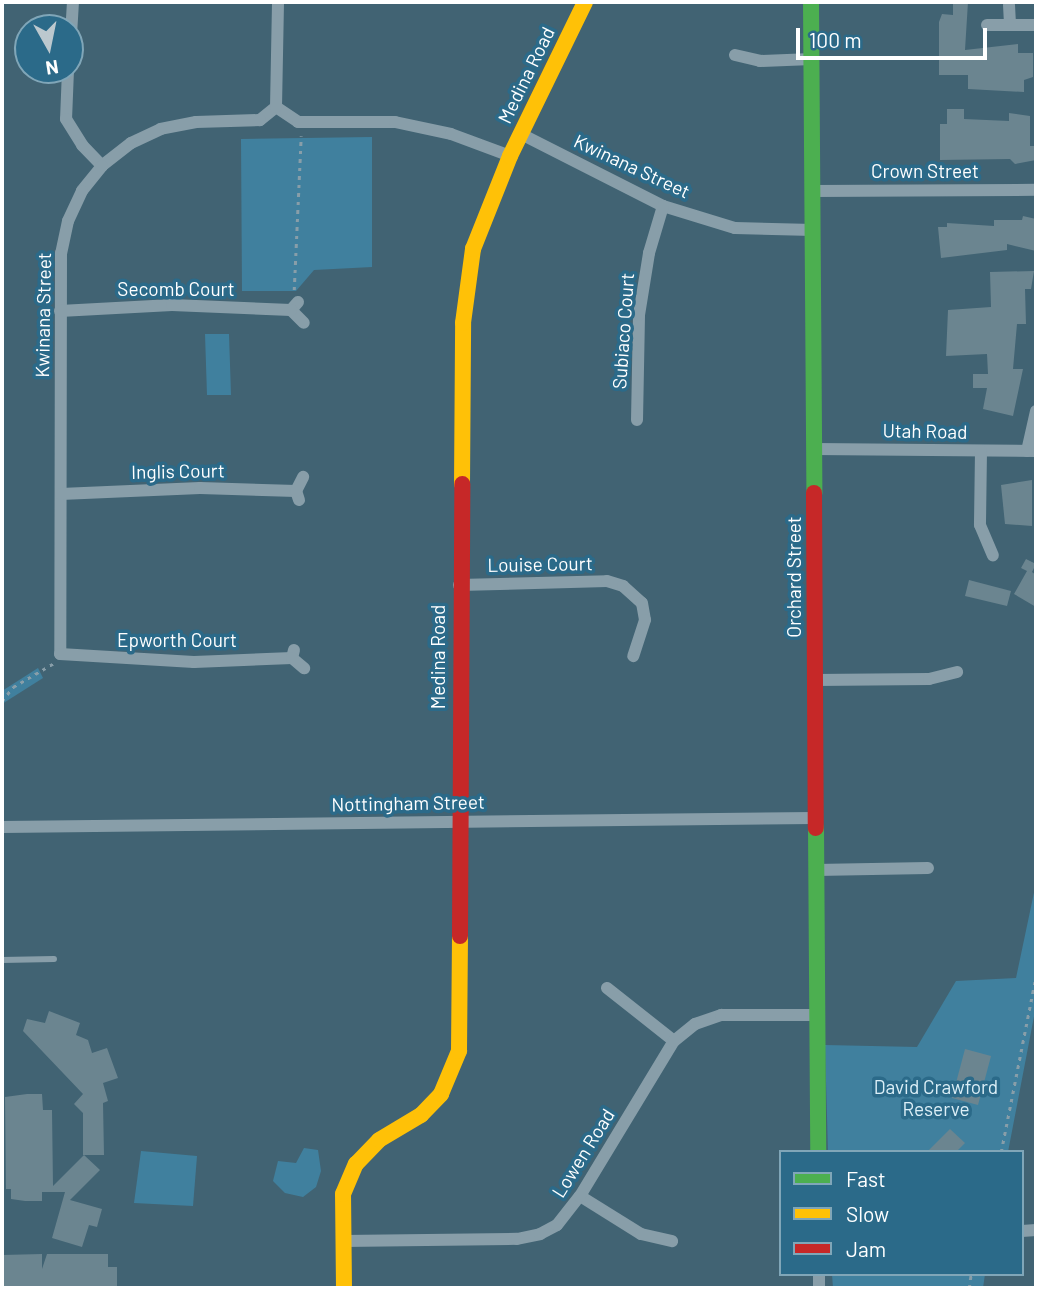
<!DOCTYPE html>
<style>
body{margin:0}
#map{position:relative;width:1038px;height:1290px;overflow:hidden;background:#416373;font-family:Barlow,sans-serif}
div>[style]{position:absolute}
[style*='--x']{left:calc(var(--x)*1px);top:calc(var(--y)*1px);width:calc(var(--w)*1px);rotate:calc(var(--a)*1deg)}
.green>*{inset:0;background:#40809e}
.building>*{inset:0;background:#6b8590}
.path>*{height:2.5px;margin-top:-1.25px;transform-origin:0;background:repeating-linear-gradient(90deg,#889ea9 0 3.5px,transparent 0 8.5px)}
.lane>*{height:6px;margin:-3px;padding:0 3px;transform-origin:3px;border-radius:3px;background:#889ea9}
.street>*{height:12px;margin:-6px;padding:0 6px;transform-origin:6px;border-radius:6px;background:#889ea9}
.fast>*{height:16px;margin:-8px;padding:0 8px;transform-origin:8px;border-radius:8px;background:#4caf50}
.slow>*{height:16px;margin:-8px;padding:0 8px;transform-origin:8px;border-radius:8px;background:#ffc107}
.jam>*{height:16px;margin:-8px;padding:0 8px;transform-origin:8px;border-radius:8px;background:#c62828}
span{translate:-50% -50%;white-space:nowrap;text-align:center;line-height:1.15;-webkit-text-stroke:7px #2b6a89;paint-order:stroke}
.street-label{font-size:19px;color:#fff}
.park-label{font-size:19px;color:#dceff7}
.frame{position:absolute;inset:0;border:4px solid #fff;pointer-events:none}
.legend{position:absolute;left:779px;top:1150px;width:245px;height:126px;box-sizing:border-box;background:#2b6a89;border:2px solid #80a6b8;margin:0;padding:9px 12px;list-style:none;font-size:21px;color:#fff}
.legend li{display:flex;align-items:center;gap:14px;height:35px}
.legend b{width:35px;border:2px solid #80a6b8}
.north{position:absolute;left:14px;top:14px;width:70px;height:70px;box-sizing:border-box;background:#2b6a89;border:2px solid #80a6b8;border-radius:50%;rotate:171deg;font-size:19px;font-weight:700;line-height:28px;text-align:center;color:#fff}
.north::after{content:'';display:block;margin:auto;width:24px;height:32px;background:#bcc8ce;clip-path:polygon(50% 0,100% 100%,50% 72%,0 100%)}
.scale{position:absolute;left:796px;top:28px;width:191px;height:32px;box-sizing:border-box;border:4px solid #fff;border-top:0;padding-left:9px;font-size:21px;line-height:24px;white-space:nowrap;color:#fff;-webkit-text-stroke:5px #2b6a89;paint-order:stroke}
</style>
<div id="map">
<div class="green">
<i style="clip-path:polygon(372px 137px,372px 267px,314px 270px,296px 291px,242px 291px,241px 139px)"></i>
<i style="clip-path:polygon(205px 334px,229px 334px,231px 395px,207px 395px)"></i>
<i style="clip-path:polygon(38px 668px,43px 678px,2px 704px,2px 691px)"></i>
<i style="clip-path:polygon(1036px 883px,1036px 1006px,1008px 1152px,828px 1152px,825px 1045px,917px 1047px,956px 981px,1016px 978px)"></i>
<i style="clip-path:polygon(304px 1148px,318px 1150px,321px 1171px,316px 1187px,303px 1197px,285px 1193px,273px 1181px,278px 1161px,296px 1163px)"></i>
<i style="clip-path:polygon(141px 1151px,197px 1156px,193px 1206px,134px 1203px)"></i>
<i style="clip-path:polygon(832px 1274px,985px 1274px,983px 1288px,833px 1288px)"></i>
</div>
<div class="building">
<i style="clip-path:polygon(953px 2px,968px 2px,965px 50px,1018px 44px,1018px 53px,1033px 53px,1033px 77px,1024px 80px,1024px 92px,968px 89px,968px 75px,939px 75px,939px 22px,942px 14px,953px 15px)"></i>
<i style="clip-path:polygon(947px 109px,964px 109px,964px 119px,1009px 121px,1009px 113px,1030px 116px,1030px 146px,1036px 146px,1036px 160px,1015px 164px,1010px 159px,940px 160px,940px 124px,947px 124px)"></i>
<i style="clip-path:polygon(1023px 216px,1036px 219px,1036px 251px,1007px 244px,1007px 250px,941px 258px,938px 227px,947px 227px,947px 223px,994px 226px,994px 220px,1022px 220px)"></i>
<i style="clip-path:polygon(1034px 271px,1031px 289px,1025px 289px,1026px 324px,1017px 324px,1013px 369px,1023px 369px,1013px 416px,983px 409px,987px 388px,973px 388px,973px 374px,988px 374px,987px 354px,946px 356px,948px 310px,991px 307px,990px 272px)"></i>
<i style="clip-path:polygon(1032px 480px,1032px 526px,1005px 524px,1001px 485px)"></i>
<i style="clip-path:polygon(1026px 559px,1036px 564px,1032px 572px,1036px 575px,1036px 607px,1014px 594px,1027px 571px,1021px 568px)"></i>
<i style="clip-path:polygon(969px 580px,1011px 591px,1007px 606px,965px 596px)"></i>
<i style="clip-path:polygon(49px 1011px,80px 1023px,76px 1035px,88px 1040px,92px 1053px,107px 1048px,118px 1078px,103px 1083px,108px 1101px,103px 1103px,104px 1155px,83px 1155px,83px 1113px,74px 1104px,83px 1094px,23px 1031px,27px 1019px,45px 1023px)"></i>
<i style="clip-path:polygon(965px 1049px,991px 1056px,978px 1105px,952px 1098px)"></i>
<i style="clip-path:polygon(27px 1094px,42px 1094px,43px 1110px,52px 1110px,53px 1186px,84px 1155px,100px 1170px,70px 1200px,102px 1209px,97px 1227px,89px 1225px,82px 1247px,52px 1238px,65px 1192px,42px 1192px,42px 1201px,25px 1201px,11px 1199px,11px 1189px,6px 1189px,5px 1097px)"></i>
<i style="clip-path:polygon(950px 1129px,965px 1143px,956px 1152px,927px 1152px)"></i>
<i style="clip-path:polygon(42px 1254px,42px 1269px,47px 1254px,108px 1254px,108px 1267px,117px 1267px,117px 1287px,2px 1288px,2px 1255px)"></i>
</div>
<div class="path">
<i style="--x:294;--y:290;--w:154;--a:-87.4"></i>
<i style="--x:2;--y:701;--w:18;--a:-52"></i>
<i style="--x:13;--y:687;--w:48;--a:-30.3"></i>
<i style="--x:1001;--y:1152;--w:180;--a:-78.8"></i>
<i style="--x:969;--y:1288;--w:14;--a:-82"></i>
</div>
<div class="lane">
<i style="--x:2;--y:960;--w:52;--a:-1.1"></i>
</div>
<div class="street">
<i style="--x:1009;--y:5;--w:20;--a:87"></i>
<i style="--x:987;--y:25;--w:49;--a:0"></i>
<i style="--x:70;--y:52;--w:50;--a:-86.6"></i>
<i style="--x:735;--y:55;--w:26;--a:13"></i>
<i style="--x:760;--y:61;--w:52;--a:-2.2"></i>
<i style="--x:68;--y:70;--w:49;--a:92.3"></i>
<i style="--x:66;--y:119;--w:31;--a:58"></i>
<i style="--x:82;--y:145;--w:29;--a:46"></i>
<i style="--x:276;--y:107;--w:21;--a:141"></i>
<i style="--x:260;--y:120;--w:64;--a:178.2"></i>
<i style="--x:196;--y:122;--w:36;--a:169"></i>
<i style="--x:161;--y:129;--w:33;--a:155"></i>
<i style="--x:131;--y:143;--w:37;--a:142"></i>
<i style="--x:102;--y:166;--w:32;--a:129"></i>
<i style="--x:82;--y:191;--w:33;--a:115"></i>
<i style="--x:68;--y:221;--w:33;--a:102"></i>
<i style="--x:61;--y:253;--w:401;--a:90.1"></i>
<i style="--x:60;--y:654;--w:134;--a:3.4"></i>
<i style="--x:194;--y:662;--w:98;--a:-2.3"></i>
<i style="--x:276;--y:107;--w:27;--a:34"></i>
<i style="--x:298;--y:122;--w:97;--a:0"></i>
<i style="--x:395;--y:122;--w:57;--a:12.1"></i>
<i style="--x:451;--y:134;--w:63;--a:20.4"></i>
<i style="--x:276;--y:107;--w:105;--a:-88.9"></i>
<i style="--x:521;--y:134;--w:159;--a:26.9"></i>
<i style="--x:663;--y:206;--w:75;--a:17"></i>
<i style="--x:735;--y:228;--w:78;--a:1.5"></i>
<i style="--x:813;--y:191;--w:223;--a:-0.3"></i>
<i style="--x:298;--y:302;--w:11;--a:131"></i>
<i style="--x:291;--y:310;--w:18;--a:45"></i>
<i style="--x:60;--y:311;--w:112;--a:-3.1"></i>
<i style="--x:172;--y:305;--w:119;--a:2.4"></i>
<i style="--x:637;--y:420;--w:105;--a:-88.9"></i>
<i style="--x:639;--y:315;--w:63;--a:-80.8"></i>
<i style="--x:649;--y:253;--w:49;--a:-73.4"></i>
<i style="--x:814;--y:449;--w:222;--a:0.5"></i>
<i style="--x:981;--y:451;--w:74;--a:90.8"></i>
<i style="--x:980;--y:525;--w:33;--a:67"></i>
<i style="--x:1027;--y:451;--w:41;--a:-77.3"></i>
<i style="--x:61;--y:494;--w:139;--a:-2.5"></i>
<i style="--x:200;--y:488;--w:96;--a:1.8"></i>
<i style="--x:299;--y:500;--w:9;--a:-108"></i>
<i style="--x:296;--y:491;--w:16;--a:-63"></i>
<i style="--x:459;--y:585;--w:148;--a:-1.5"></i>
<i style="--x:607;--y:581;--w:17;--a:17"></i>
<i style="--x:623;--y:586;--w:25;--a:42"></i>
<i style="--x:642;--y:603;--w:17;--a:80"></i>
<i style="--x:645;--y:620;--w:38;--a:108"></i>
<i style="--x:294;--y:650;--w:8;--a:104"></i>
<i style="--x:292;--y:658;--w:16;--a:40"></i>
<i style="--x:815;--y:680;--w:114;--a:-0.5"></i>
<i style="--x:929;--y:679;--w:29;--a:-14"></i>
<i style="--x:2;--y:827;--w:812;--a:-0.64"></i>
<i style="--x:816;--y:870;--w:112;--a:-1"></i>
<i style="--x:607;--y:988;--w:85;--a:38.3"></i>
<i style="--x:580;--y:1196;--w:72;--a:31.9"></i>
<i style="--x:641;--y:1234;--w:32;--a:13"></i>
<i style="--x:1022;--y:1231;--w:14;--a:-4"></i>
<i style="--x:343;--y:1241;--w:174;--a:-0.7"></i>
<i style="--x:517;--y:1239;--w:24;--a:-12"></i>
<i style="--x:540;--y:1234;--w:19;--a:-28"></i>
<i style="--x:557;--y:1225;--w:37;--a:-52"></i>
<i style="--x:580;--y:1196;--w:181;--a:-58.8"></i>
<i style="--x:674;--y:1041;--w:27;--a:-39"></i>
<i style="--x:695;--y:1024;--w:28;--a:-19"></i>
<i style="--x:721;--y:1015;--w:95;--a:0"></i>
<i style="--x:819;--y:1274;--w:14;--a:90"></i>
</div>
<div class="fast">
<i style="--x:811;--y:2;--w:491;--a:89.6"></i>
<i style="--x:816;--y:828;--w:324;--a:89.6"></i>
</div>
<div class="slow">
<i style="--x:462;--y:484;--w:161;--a:-89.6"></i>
<i style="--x:463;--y:323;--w:75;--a:-82.3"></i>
<i style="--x:473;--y:249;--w:100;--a:-68.3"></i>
<i style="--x:510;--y:156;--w:171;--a:-64"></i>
<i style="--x:344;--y:1288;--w:94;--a:-90.6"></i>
<i style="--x:343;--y:1194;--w:33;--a:-67"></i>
<i style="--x:356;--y:1164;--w:33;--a:-46"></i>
<i style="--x:379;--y:1140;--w:49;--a:-30.8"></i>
<i style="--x:421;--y:1115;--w:29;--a:-46"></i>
<i style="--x:441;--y:1094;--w:47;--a:-67.3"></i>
<i style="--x:459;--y:1051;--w:115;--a:-89.5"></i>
</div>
<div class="jam">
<i style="--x:814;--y:493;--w:335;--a:89.7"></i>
<i style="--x:460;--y:936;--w:452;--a:-89.7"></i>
</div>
<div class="street-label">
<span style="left:526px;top:75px;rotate:-64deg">Medina Road</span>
<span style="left:632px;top:166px;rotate:25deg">Kwinana Street</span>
<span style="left:925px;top:171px">Crown Street</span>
<span style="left:176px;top:289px">Secomb Court</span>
<span style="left:43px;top:315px;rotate:-89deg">Kwinana Street</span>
<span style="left:623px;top:331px;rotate:-86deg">Subiaco Court</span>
<span style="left:925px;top:431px;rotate:1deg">Utah Road</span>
<span style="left:178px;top:471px;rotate:-1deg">Inglis Court</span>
<span style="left:540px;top:564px;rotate:-1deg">Louise Court</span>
<span style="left:794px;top:577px;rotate:-90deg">Orchard Street</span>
<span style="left:177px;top:640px">Epworth Court</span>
<span style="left:438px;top:657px;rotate:-90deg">Medina Road</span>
<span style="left:408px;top:803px;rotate:-1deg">Nottingham Street</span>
<span style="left:583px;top:1153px;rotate:-58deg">Lowen Road</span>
</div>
<div class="park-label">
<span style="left:936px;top:1098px">David Crawford<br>Reserve</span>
</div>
<div class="frame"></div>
<ul class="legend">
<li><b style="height:9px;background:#4caf50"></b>Fast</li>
<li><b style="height:9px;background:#ffc107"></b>Slow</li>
<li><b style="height:9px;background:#c62828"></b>Jam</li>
</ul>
<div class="north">N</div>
<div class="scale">100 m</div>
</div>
